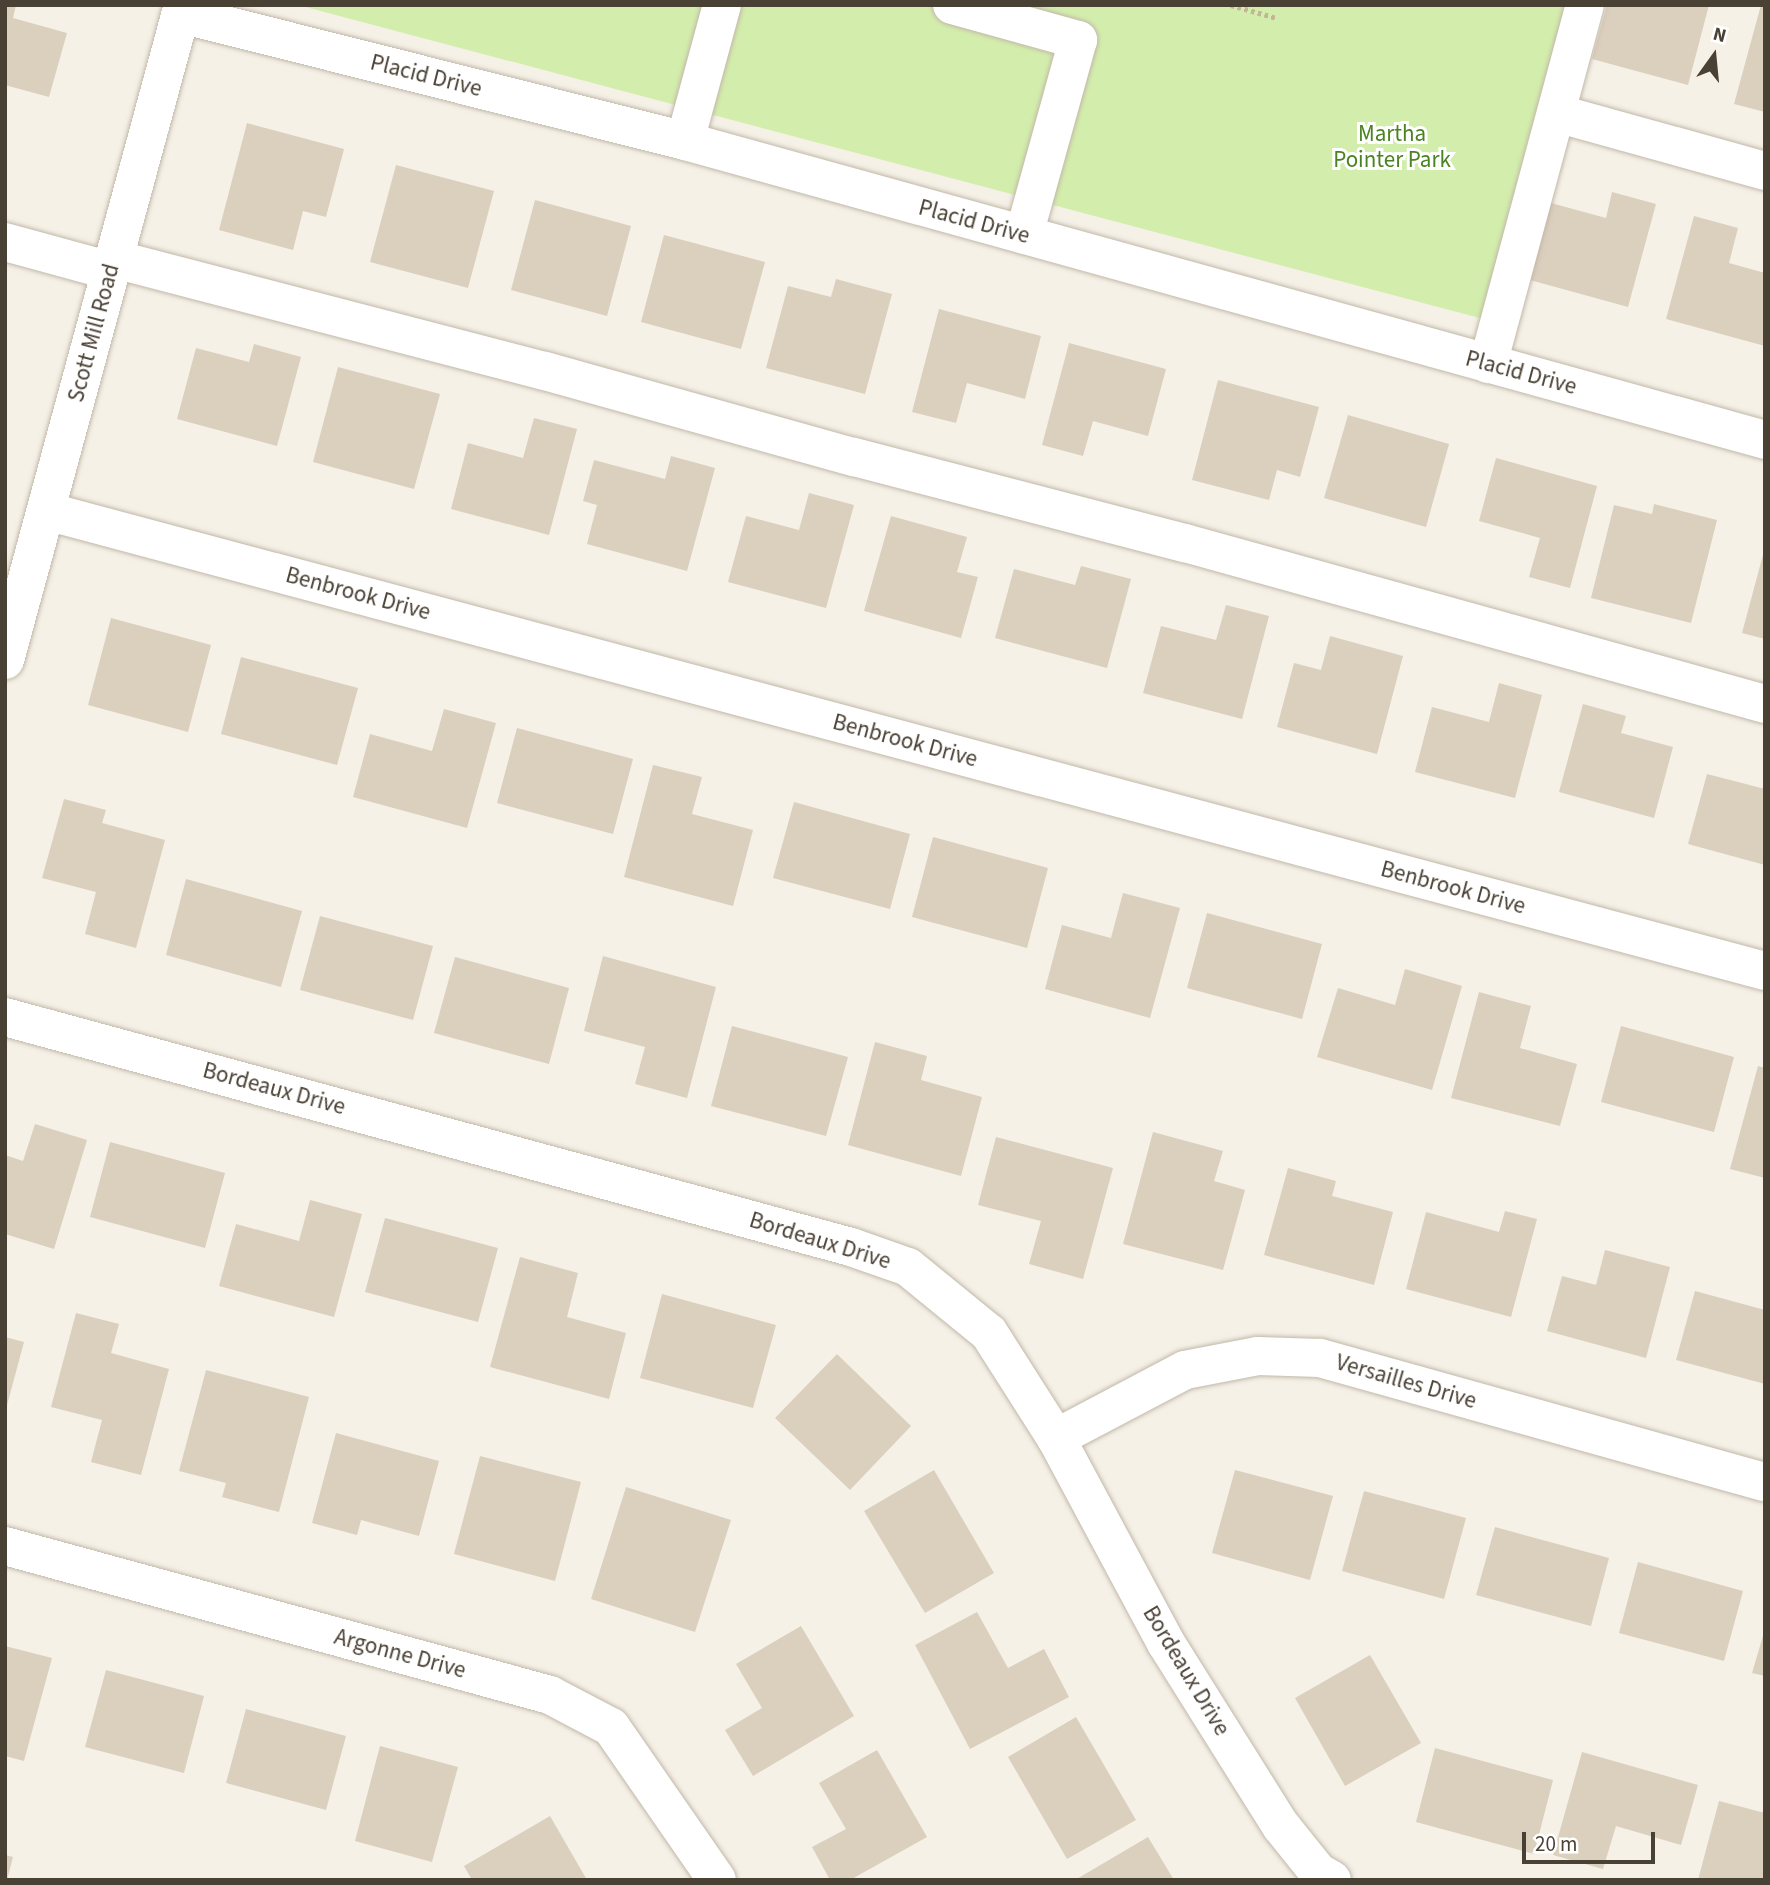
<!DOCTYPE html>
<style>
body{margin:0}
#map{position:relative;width:1770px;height:1885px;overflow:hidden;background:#f5f1e7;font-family:"Source Sans 3",sans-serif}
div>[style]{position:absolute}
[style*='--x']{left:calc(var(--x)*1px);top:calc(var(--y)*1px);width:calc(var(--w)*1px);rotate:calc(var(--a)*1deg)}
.green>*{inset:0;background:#d3eeac}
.building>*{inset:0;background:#dbcfbe}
.path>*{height:4.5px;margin-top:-2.25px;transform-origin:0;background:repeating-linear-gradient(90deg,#c6b498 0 3.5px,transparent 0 7px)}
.roads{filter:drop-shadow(0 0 2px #c2b8a9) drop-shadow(0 0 2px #c2b8a9)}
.minor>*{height:38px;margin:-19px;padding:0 19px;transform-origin:19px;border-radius:19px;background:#fff}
span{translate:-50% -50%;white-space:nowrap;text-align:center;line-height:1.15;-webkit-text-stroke:6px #fff;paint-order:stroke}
.street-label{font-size:23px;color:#4a4135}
.park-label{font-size:23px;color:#4a8321}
.frame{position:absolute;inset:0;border:7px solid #4a4135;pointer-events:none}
.north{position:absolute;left:1679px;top:21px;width:70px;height:70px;-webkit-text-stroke:5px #fff;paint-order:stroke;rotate:15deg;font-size:19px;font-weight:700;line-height:28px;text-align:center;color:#4a4135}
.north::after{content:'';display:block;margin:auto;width:24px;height:32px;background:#4a4135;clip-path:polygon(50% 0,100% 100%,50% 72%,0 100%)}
.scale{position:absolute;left:1522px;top:1832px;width:133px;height:32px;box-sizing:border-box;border:4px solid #4a4135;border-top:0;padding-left:9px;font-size:21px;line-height:24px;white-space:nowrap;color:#4a4135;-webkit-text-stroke:5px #fff;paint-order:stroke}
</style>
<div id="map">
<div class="green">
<i style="clip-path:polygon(298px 5px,1580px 5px,1491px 321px)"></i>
</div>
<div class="building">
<i style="clip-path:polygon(5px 5px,16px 5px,13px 18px,67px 33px,49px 97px,5px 85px)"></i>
<i style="clip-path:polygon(1607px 5px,1709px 5px,1688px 85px,1592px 59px)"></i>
<i style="clip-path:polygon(1761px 5px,1765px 5px,1765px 112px,1734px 104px)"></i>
<i style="clip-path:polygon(247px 123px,344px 149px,326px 217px,303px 211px,293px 250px,219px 230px)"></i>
<i style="clip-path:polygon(396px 165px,494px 191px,468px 288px,370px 262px)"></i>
<i style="clip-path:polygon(1612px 192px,1656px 204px,1628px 307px,1530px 280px,1551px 203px,1606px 218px)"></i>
<i style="clip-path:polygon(535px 200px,631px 226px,607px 316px,511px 290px)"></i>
<i style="clip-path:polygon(1694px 216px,1738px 228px,1729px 263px,1765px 273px,1765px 346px,1666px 319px)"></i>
<i style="clip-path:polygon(664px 235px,765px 262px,741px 349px,641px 322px)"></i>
<i style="clip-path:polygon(836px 279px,892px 294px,865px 394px,766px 368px,788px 286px,831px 297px)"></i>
<i style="clip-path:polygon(939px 309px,1041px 336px,1025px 399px,967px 383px,956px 423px,912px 412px)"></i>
<i style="clip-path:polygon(1069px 343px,1166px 369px,1148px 436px,1093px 421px,1083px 456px,1042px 445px)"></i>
<i style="clip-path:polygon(254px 344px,301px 357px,277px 446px,177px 419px,196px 348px,249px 362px)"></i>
<i style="clip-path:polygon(338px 367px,440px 394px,414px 489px,313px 462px)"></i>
<i style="clip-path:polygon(1218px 380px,1319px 407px,1300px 477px,1277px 470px,1269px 500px,1192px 480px)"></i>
<i style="clip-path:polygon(1348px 415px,1449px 444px,1426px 527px,1324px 498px)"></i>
<i style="clip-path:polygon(534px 418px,577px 429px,549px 535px,451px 509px,468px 443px,523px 458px)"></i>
<i style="clip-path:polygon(671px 456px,715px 468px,687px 571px,587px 544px,597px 505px,583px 501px,594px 460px,665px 479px)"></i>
<i style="clip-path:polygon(1496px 458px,1597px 486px,1570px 588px,1529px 577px,1540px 538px,1479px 521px)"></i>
<i style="clip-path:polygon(809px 493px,854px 505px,826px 608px,728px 582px,746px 516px,799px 530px)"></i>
<i style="clip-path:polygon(1654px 504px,1717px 520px,1691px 623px,1591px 598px,1614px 505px,1652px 514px)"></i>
<i style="clip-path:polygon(891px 516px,967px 537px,957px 572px,978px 577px,961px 638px,864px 611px)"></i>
<i style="clip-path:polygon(1764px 551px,1765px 551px,1765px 639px,1742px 633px)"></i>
<i style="clip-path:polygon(1081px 566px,1131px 579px,1107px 668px,995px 638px,1014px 569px,1075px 585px)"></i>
<i style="clip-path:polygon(1226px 605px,1269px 616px,1242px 719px,1143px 693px,1161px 626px,1216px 640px)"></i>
<i style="clip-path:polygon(111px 618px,211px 645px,188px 732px,88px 705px)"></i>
<i style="clip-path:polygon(1330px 636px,1403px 656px,1377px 754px,1277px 727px,1294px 663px,1321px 670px)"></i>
<i style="clip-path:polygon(241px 657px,358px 688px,337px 765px,221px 734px)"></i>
<i style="clip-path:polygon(1499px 683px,1542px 695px,1515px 798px,1415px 772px,1432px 707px,1489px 722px)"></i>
<i style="clip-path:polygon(1583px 704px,1626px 716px,1621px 733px,1673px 747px,1654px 818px,1559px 792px)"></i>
<i style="clip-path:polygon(444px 709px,496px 723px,467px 828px,353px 797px,370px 734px,432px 751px)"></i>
<i style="clip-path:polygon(517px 728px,633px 759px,613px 834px,497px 803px)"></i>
<i style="clip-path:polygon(653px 765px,702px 777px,692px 814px,753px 830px,733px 906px,624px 877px)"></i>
<i style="clip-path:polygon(1707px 774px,1765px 789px,1765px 865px,1688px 844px)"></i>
<i style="clip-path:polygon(64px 799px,106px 810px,102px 823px,165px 840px,136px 948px,85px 934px,96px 892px,42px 878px)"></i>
<i style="clip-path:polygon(794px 802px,910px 834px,890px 909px,773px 878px)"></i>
<i style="clip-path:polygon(933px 837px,1048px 868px,1027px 948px,912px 917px)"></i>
<i style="clip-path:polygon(186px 879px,302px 911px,281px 987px,166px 955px)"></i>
<i style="clip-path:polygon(1123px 893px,1180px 908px,1150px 1018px,1045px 989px,1062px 925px,1111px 938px)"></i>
<i style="clip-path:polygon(1207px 913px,1322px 944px,1302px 1019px,1187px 988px)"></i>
<i style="clip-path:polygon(320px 916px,433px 946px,413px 1020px,300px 990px)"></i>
<i style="clip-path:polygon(603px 956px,716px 987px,687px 1098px,635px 1084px,645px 1047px,584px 1031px)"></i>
<i style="clip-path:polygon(455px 957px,569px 988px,549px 1064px,434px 1033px)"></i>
<i style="clip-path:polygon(1405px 969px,1462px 986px,1432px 1090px,1317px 1057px,1338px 988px,1395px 1005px)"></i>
<i style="clip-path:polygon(1479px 992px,1531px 1006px,1520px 1048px,1577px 1064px,1560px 1126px,1451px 1098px)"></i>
<i style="clip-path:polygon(732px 1026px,848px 1057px,826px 1136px,711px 1106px)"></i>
<i style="clip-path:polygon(1621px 1026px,1734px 1057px,1714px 1132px,1601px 1102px)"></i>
<i style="clip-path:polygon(875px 1042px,927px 1056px,921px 1080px,982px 1097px,961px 1176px,848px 1145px)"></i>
<i style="clip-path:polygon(1758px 1066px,1765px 1068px,1765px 1178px,1730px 1169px)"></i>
<i style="clip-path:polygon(35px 1124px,87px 1140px,54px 1249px,5px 1234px,5px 1155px,23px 1161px)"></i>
<i style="clip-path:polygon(1153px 1132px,1223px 1151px,1214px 1181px,1245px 1190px,1223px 1270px,1123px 1244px)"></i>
<i style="clip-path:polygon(996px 1137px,1113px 1168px,1083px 1279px,1029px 1264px,1041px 1221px,978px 1205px)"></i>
<i style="clip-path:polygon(110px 1142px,225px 1173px,205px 1248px,90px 1217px)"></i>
<i style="clip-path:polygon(1288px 1168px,1336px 1181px,1332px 1196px,1393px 1212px,1374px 1285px,1264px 1255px)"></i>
<i style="clip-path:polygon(310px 1200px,362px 1214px,334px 1317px,219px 1286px,236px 1224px,299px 1241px)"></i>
<i style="clip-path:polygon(1505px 1211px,1537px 1219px,1511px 1317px,1406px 1289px,1426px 1212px,1499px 1232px)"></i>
<i style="clip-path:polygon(385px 1218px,498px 1248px,478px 1322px,365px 1292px)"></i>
<i style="clip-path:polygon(1605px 1250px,1670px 1267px,1646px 1358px,1547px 1331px,1562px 1276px,1596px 1285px)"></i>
<i style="clip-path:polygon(520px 1257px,578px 1273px,567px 1317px,626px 1333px,609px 1399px,490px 1367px)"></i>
<i style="clip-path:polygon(1695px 1291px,1765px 1310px,1765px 1384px,1676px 1360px)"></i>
<i style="clip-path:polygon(662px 1294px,776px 1325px,753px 1408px,640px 1378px)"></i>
<i style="clip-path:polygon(76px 1313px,119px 1324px,111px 1353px,169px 1369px,141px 1475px,91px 1462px,102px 1420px,51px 1407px)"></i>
<i style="clip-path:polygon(5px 1337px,24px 1342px,6px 1409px,5px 1409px)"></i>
<i style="clip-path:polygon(837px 1354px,911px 1426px,850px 1490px,775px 1418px)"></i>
<i style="clip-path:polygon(206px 1370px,309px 1397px,279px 1512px,222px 1497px,226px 1483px,179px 1471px)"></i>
<i style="clip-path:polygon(336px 1433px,439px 1461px,419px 1536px,361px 1520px,357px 1535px,312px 1523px)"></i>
<i style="clip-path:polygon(480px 1456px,581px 1482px,555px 1581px,454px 1554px)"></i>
<i style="clip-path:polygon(934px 1470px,994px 1573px,925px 1613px,864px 1511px)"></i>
<i style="clip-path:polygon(1235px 1470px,1333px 1496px,1310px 1580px,1212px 1553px)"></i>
<i style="clip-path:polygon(626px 1487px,731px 1520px,695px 1632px,591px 1599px)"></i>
<i style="clip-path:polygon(1364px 1491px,1466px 1518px,1444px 1599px,1342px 1571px)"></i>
<i style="clip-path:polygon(1495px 1527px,1609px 1558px,1591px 1626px,1476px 1595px)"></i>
<i style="clip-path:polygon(1638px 1562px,1743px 1591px,1724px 1661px,1619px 1633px)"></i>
<i style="clip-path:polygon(977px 1612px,1008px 1668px,1044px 1649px,1069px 1697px,970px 1749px,915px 1645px)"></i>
<i style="clip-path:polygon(801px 1626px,854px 1716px,753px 1776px,725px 1730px,762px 1708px,736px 1664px)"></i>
<i style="clip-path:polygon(1765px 1629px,1765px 1676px,1752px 1673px)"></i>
<i style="clip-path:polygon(5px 1646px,52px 1658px,24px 1761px,5px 1756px)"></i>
<i style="clip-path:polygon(1370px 1655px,1421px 1743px,1345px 1786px,1295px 1698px)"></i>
<i style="clip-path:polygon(106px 1670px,204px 1696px,184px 1773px,85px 1747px)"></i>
<i style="clip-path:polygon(246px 1709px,346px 1736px,326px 1810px,226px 1783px)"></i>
<i style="clip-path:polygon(1076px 1717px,1136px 1820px,1067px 1859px,1008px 1757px)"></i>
<i style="clip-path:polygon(380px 1746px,458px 1767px,432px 1862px,355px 1841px)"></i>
<i style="clip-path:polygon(1435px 1748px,1553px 1780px,1534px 1854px,1416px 1822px)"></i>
<i style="clip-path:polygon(877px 1750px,927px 1837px,850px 1880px,830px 1880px,812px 1847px,846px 1829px,819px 1783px)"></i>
<i style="clip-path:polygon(1582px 1752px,1698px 1785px,1681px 1845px,1616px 1826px,1603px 1869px,1553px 1855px)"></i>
<i style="clip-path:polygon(1719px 1801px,1765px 1813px,1765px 1880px,1698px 1880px)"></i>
<i style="clip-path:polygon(550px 1816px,587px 1880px,472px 1880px,464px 1866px)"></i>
<i style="clip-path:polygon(1148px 1837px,1174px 1880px,1075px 1880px)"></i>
<i style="clip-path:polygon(5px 1855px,13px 1857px,7px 1880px,5px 1880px)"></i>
</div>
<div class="path">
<i style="--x:1231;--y:5;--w:48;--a:15.8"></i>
</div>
<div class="roads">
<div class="minor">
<i style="--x:952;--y:5;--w:131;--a:15.5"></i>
<i style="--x:1078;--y:40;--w:202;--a:105.5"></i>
<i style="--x:181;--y:14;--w:520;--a:14.14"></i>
<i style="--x:685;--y:141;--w:1121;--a:15.47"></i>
<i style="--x:1556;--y:113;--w:217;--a:15.5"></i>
<i style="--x:685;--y:141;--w:141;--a:-74.8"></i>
<i style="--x:5;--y:242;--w:110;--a:15.3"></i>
<i style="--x:114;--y:259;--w:445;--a:14.6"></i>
<i style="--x:545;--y:371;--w:321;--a:15.6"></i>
<i style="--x:854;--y:457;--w:342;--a:14.6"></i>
<i style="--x:1185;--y:543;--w:602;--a:15.51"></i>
<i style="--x:1488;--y:364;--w:372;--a:-74.9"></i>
<i style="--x:46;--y:511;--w:1779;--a:14.98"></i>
<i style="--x:5;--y:660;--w:679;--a:-74.8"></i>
<i style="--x:5;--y:1017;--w:877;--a:15.21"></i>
<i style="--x:851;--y:1247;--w:60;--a:19.3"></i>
<i style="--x:908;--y:1267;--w:104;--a:39.2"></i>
<i style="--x:989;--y:1333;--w:125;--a:57.5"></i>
<i style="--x:1056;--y:1438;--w:233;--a:61.8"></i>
<i style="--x:1166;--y:1643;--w:216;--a:57.9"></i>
<i style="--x:1281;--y:1826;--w:59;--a:51.2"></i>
<i style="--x:1318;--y:1872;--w:16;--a:30"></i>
<i style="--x:1056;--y:1438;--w:146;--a:-27.8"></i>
<i style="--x:1185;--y:1370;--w:74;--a:-10.9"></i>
<i style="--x:1258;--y:1356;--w:62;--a:1.8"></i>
<i style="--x:1320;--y:1358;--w:462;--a:15.6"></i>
<i style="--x:5;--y:1546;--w:565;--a:15.29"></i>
<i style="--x:550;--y:1695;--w:69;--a:27.7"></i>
<i style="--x:611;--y:1727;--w:186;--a:55.3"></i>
</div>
</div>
<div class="street-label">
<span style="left:426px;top:76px;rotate:14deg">Placid Drive</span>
<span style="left:974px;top:222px;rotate:15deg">Placid Drive</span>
<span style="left:94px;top:333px;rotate:-75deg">Scott Mill Road</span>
<span style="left:1521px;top:373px;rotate:15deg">Placid Drive</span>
<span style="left:358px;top:594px;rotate:15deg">Benbrook Drive</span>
<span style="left:905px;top:741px;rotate:15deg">Benbrook Drive</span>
<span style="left:1453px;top:888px;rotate:15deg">Benbrook Drive</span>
<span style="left:274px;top:1089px;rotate:15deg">Bordeaux Drive</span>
<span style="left:820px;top:1241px;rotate:17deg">Bordeaux Drive</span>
<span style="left:1406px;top:1382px;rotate:16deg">Versailles Drive</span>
<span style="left:400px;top:1654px;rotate:15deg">Argonne Drive</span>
<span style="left:1186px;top:1671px;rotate:59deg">Bordeaux Drive</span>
</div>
<div class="park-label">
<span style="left:1392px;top:147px">Martha<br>Pointer Park</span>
</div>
<div class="frame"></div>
<div class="north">N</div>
<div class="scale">20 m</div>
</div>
